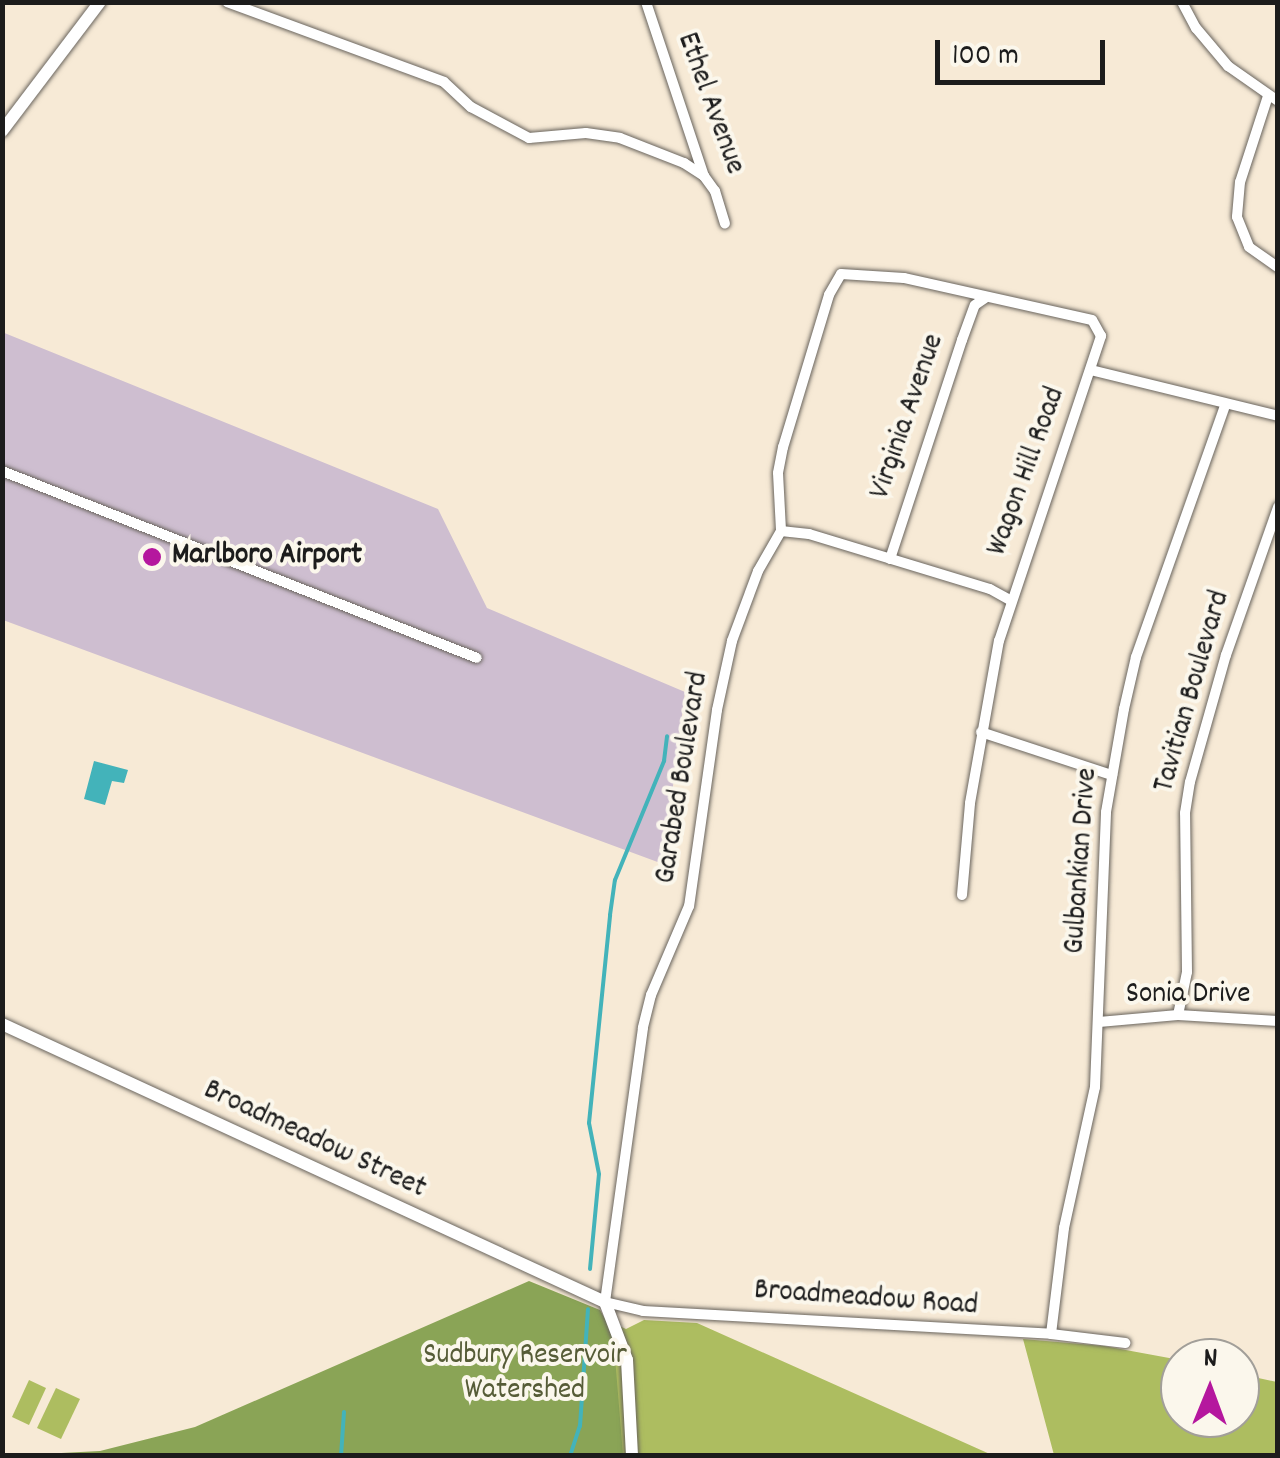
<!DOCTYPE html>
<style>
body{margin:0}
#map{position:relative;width:1280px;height:1458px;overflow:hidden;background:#f7ead6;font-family:Dekko,sans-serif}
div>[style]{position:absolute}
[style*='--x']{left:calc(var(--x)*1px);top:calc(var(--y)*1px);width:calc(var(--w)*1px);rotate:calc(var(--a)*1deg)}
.industrial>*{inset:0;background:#cebed0}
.green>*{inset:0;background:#adbd60}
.forest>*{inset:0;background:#8aa456}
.water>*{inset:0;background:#43b3ba}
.stream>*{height:4px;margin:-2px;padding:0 2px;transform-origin:2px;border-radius:2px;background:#43b3ba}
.roads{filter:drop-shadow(0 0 2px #69645d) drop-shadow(0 0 2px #69645d)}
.minor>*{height:10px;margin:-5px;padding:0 5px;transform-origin:5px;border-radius:5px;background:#fff}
.tertiary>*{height:12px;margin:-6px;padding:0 6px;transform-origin:6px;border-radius:6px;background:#fff}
.dots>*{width:28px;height:28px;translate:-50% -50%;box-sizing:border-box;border:5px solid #fbf7ec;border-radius:50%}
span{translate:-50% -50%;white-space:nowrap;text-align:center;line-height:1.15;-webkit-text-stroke:8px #fbf7ec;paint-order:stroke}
.street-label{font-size:30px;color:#1c1c1c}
.poi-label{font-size:30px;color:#1c1c1c;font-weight:700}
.left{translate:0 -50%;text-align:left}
.park-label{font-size:30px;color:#565c37}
.frame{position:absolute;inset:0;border:5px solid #1c1c1c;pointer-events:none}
.north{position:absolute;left:1160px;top:1338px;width:100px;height:100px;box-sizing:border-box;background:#fbf7ec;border:2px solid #a29f99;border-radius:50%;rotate:1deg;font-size:28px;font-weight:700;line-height:40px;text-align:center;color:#1c1c1c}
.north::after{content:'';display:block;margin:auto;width:35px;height:45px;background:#b5179e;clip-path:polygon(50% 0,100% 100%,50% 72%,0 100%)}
.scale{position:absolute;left:935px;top:40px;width:170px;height:45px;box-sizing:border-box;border:5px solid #1c1c1c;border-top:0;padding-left:12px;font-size:30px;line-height:35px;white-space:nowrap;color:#1c1c1c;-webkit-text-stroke:8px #fbf7ec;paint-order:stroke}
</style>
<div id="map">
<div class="industrial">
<i style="clip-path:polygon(2px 332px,438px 509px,487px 608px,685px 692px,663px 864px,3px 620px)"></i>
</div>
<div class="green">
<i style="clip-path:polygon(528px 1284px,626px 1329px,644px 1320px,697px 1323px,992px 1455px,78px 1456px,168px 1442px)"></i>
<i style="clip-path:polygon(1023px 1339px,1104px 1346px,1180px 1360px,1180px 1418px,1240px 1418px,1240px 1374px,1277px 1382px,1277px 1455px,1054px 1455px)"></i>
<i style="clip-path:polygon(29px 1380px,46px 1388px,29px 1425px,12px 1417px)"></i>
<i style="clip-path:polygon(56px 1388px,80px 1399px,61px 1439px,37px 1428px)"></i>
</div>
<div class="forest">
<i style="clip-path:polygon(529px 1281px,600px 1310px,613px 1333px,623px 1455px,3px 1456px,100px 1451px,195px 1427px)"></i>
</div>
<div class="water">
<i style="clip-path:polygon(94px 761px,128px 770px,124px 783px,112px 781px,105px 805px,84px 799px)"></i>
</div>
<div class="stream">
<i style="--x:590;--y:1269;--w:95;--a:-84.6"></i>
<i style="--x:599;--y:1174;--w:52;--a:-101.1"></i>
<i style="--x:589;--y:1123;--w:209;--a:-84.2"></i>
<i style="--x:610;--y:915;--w:35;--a:-82"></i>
<i style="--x:615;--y:880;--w:129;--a:-67.6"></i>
<i style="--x:664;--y:761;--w:25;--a:-83"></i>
<i style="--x:341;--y:1456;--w:44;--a:-86.1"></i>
<i style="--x:570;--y:1456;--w:32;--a:-72"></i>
<i style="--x:580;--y:1426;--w:117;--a:-86.1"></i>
</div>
<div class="roads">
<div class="minor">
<i style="--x:227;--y:2;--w:231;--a:20.2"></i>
<i style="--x:444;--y:82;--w:37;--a:43"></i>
<i style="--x:471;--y:107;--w:66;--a:28.1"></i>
<i style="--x:529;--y:138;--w:57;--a:-5"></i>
<i style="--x:586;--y:133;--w:34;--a:8"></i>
<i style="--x:620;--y:138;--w:69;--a:21.3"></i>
<i style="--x:684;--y:163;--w:24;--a:33"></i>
<i style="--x:646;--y:2;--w:183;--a:71.6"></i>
<i style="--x:704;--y:176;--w:19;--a:54"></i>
<i style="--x:715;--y:191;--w:34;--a:73"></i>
<i style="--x:1182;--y:2;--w:30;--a:62"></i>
<i style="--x:1196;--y:28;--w:50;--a:49.9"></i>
<i style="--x:1228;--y:66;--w:61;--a:35"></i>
<i style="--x:1268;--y:96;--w:90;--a:108"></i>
<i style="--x:1240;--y:182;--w:35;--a:95"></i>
<i style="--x:1237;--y:217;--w:32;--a:68"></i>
<i style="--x:1249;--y:247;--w:35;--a:35"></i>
<i style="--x:1091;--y:370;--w:193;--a:13.8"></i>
<i style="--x:2;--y:471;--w:510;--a:21.49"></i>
<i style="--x:781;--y:531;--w:28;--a:6"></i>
<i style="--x:809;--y:534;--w:189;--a:16.9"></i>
<i style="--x:990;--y:589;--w:23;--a:29"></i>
<i style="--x:890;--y:559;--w:231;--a:-71.8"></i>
<i style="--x:962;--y:340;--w:37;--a:-70"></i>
<i style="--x:975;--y:305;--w:12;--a:-35"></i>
<i style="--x:981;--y:732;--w:138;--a:18.2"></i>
<i style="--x:962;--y:895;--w:92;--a:-85"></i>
<i style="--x:970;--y:803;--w:165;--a:-79.9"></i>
<i style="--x:999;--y:641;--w:322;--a:-71.5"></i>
<i style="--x:1101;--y:336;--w:18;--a:-119"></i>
<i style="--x:1092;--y:320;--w:193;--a:-167.4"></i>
<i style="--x:904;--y:278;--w:63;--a:-176.4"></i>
<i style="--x:841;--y:274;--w:24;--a:120"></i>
<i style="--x:829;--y:295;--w:159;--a:106.8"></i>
<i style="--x:783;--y:447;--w:26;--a:101"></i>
<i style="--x:778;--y:473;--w:58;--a:87"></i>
<i style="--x:781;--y:531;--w:46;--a:119.9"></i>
<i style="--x:758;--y:571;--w:75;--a:110.4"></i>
<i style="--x:732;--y:641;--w:71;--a:102.3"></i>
<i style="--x:717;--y:710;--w:198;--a:98.1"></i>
<i style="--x:689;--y:906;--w:97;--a:113.1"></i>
<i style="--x:651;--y:995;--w:34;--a:104"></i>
<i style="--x:643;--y:1028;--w:277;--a:97.9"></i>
<i style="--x:605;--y:1302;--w:39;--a:13"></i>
<i style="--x:643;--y:1311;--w:409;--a:3.2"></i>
<i style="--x:1051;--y:1334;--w:75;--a:6.9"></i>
<i style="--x:1178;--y:1015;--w:44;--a:-78.2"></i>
<i style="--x:1187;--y:972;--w:159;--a:-90.7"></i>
<i style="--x:1185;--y:813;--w:31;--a:-81"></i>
<i style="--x:1190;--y:782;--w:132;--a:-74.2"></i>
<i style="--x:1226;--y:655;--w:157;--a:-70.6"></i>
<i style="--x:1099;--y:1022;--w:79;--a:-5.1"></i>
<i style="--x:1178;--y:1015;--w:100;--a:3.4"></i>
<i style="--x:1051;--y:1334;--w:107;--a:-83"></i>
<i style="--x:1064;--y:1228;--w:144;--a:-77.6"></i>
<i style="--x:1095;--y:1087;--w:275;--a:-87.7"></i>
<i style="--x:1106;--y:812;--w:105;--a:-80.1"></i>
<i style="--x:1124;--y:709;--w:53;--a:-77"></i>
<i style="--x:1136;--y:657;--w:267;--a:-70.5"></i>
</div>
<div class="tertiary">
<i style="--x:2;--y:131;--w:162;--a:-52.8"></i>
<i style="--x:2;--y:1024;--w:664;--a:24.75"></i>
<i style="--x:605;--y:1302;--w:62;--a:69.2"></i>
<i style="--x:627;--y:1360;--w:96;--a:87"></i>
</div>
</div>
<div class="dots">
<i style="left:152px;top:557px;background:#b5179e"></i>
</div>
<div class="street-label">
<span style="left:709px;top:104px;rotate:70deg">Ethel Avenue</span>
<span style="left:909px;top:417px;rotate:-71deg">Virginia Avenue</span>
<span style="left:1028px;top:472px;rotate:-70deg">Wagon Hill Road</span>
<span style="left:1194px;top:692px;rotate:-74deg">Tavitian Boulevard</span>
<span style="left:684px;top:778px;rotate:-81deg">Garabed Boulevard</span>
<span style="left:1083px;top:861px;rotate:-86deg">Gulbankian Drive</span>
<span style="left:1188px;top:996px">Sonia Drive</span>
<span style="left:314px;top:1141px;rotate:25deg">Broadmeadow Street</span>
<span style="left:866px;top:1300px;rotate:4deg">Broadmeadow Road</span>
</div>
<div class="poi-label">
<span class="left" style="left:172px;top:557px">Marlboro Airport</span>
</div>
<div class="park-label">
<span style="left:525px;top:1374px">Sudbury Reservoir<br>Watershed</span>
</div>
<div class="frame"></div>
<div class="north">N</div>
<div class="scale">100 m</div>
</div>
